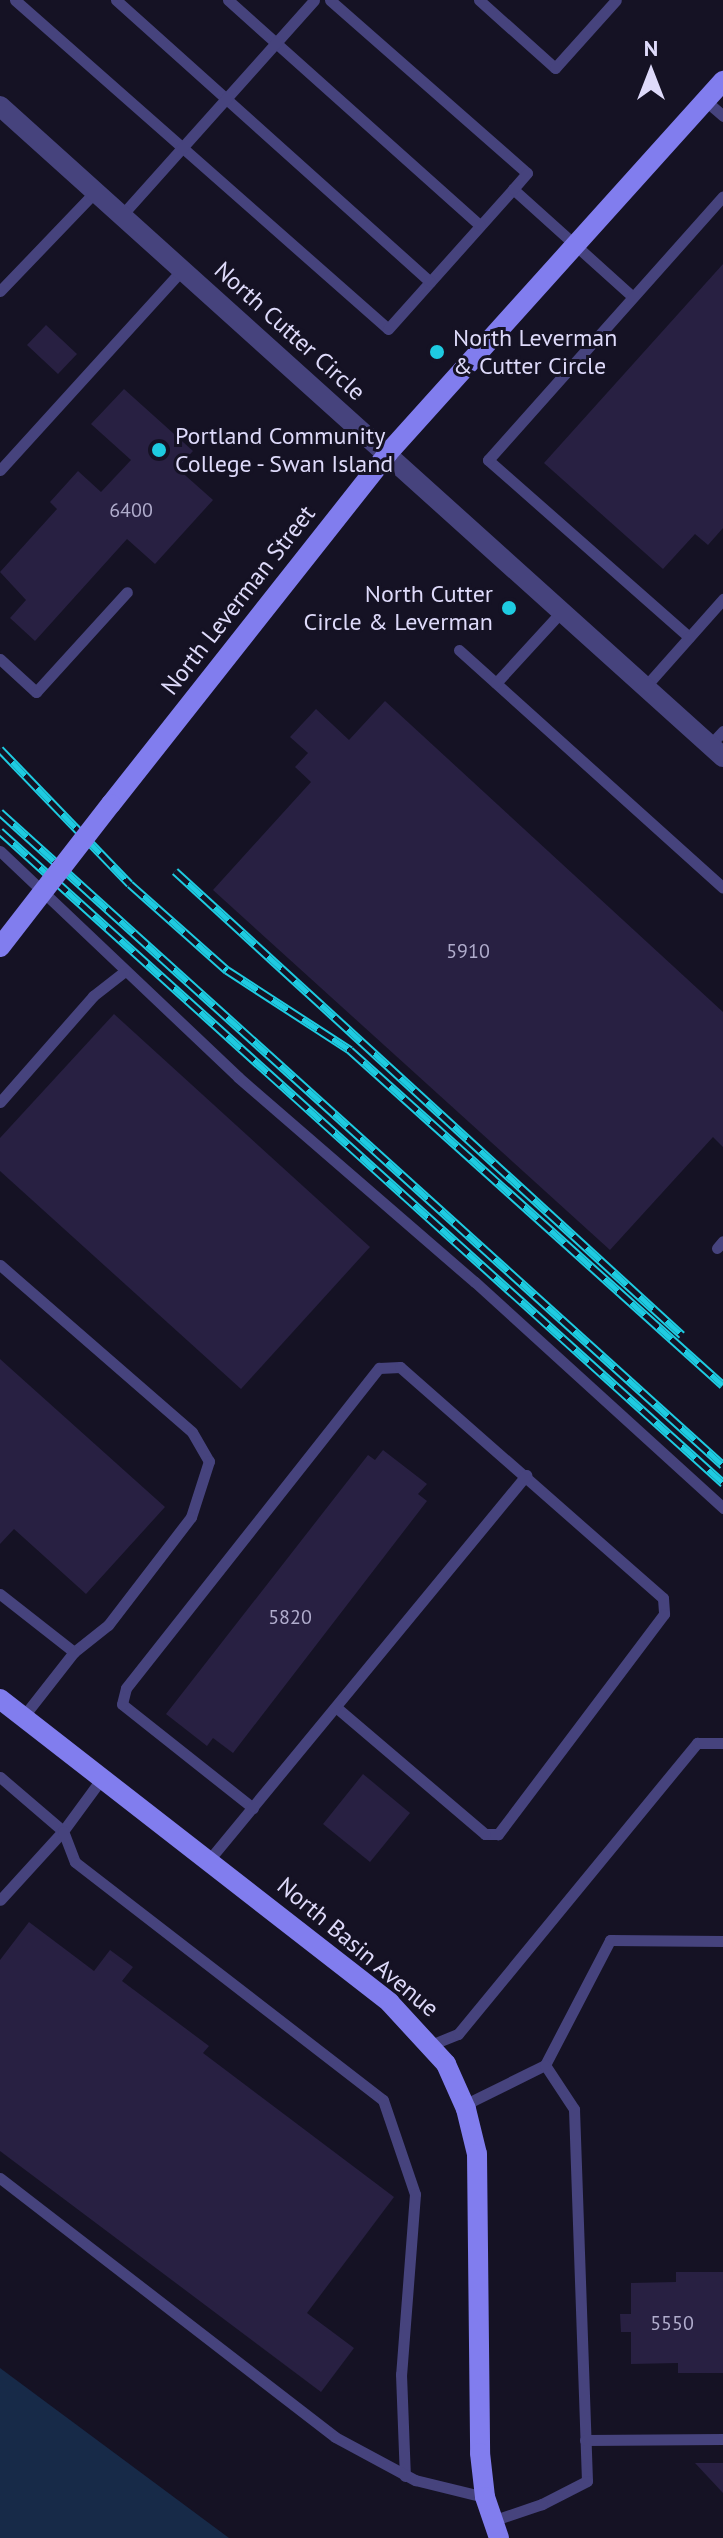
<!DOCTYPE html>
<style>
body{margin:0}
#map{position:relative;width:723px;height:2538px;overflow:hidden;background:#151224;font-family:"PT Sans",sans-serif}
div>[style]{position:absolute}
[style*='--x']{left:calc(var(--x)*1px);top:calc(var(--y)*1px);width:calc(var(--w)*1px);rotate:calc(var(--a)*1deg)}
.water>*{inset:0;background:#172a48}
.building>*{inset:0;background:#282042}
.lane>*{height:11px;margin:-5.5px;padding:0 5.5px;transform-origin:5.5px;border-radius:5.5px;background:#46437d}
.street>*{height:20px;margin:-10px;padding:0 10px;transform-origin:10px;border-radius:10px;background:#46437d}
.secondary>*{height:20px;margin:-10px;padding:0 10px;transform-origin:10px;border-radius:10px;background:#817dee}
.rail>*{height:9px;margin-top:-4.5px;transform-origin:0;background:repeating-linear-gradient(90deg,#151224 0 18px,#1ecbe1 0 36px);box-sizing:border-box;border-block:2px solid #1ecbe1}
.secondary-bridge>*{height:20px;margin:-10px;padding:0 10px;transform-origin:10px;border-radius:10px;background:#817dee}
.dots>*{width:22px;height:22px;translate:-50% -50%;box-sizing:border-box;border:4px solid #151224;border-radius:50%}
span{translate:-50% -50%;white-space:nowrap;text-align:center;line-height:1.15;-webkit-text-stroke:6px #151224;paint-order:stroke}
.number-label{font-size:20px;color:#b0accc}
.number-label span{-webkit-text-stroke-width:0}
.street-label{font-size:24px;color:#dedafa}
.poi-label{font-size:24px;color:#dedafa}
.left{translate:0 -50%;text-align:left}
.right{translate:-100% -50%;text-align:right}
.north{position:absolute;left:611px;top:32px;width:80px;height:80px;-webkit-text-stroke:6px #151224;paint-order:stroke;rotate:0deg;font-size:22px;font-weight:700;line-height:32px;text-align:center;color:#dedafa}
.north::after{content:'';display:block;margin:auto;width:28px;height:36px;background:#dedafa;clip-path:polygon(50% 0,100% 100%,50% 72%,0 100%)}
</style>
<div id="map">
<div class="water">
<i style="clip-path:polygon(0 2368px,229px 2538px,0 2538px)"></i>
</div>
<div class="building">
<i style="clip-path:polygon(723px 264px,723px 528px,708px 545px,695px 534px,663px 569px,544px 463px)"></i>
<i style="clip-path:polygon(46px 325px,77px 354px,58px 374px,27px 345px)"></i>
<i style="clip-path:polygon(124px 389px,193px 451px,177px 468px,213px 500px,155px 564px,127px 539px,35px 641px,10px 618px,26px 600px,0 572px,57px 509px,50px 502px,78px 471px,101px 492px,131px 460px,91px 424px)"></i>
<i style="clip-path:polygon(385px 701px,723px 1012px,723px 1147px,713px 1137px,610px 1250px,213px 890px,311px 782px,295px 767px,308px 753px,290px 737px,316px 709px,349px 740px)"></i>
<i style="clip-path:polygon(114px 1014px,370px 1247px,241px 1389px,0 1171px,0 1138px)"></i>
<i style="clip-path:polygon(0 1359px,165px 1507px,86px 1594px,14px 1529px,0 1544px)"></i>
<i style="clip-path:polygon(383px 1450px,427px 1484px,418px 1494px,427px 1501px,233px 1753px,213px 1738px,207px 1746px,166px 1714px,368px 1455px,375px 1460px)"></i>
<i style="clip-path:polygon(363px 1774px,410px 1813px,370px 1862px,323px 1824px)"></i>
<i style="clip-path:polygon(29px 1922px,94px 1971px,110px 1950px,133px 1967px,122px 1981px,209px 2046px,203px 2053px,394px 2197px,307px 2313px,354px 2348px,321px 2392px,0 2151px,0 1960px)"></i>
<i style="clip-path:polygon(676px 2272px,723px 2272px,723px 2373px,678px 2373px,678px 2363px,631px 2364px,631px 2332px,621px 2332px,620px 2314px,631px 2314px,631px 2283px,676px 2282px)"></i>
<i style="clip-path:polygon(695px 2463px,723px 2463px,723px 2493px)"></i>
</div>
<div class="lane">
<i style="--x:15;--y:0;--w:497;--a:41.4"></i>
<i style="--x:388;--y:329;--w:188;--a:-48.2"></i>
<i style="--x:513;--y:189;--w:161;--a:42"></i>
<i style="--x:116;--y:0;--w:422;--a:41.9"></i>
<i style="--x:228;--y:0;--w:338;--a:41.8"></i>
<i style="--x:330;--y:0;--w:262;--a:41.3"></i>
<i style="--x:527;--y:173;--w:21;--a:131"></i>
<i style="--x:479;--y:0;--w:102;--a:41.8"></i>
<i style="--x:555;--y:68;--w:91;--a:-48.1"></i>
<i style="--x:706;--y:101;--w:23;--a:41"></i>
<i style="--x:122;--y:215;--w:288;--a:-48.2"></i>
<i style="--x:0;--y:291;--w:139;--a:-46.2"></i>
<i style="--x:0;--y:470;--w:272;--a:-47.7"></i>
<i style="--x:689;--y:637;--w:268;--a:-138.6"></i>
<i style="--x:488;--y:460;--w:353;--a:-48.3"></i>
<i style="--x:459;--y:650;--w:355;--a:42"></i>
<i style="--x:0;--y:659;--w:49;--a:42.5"></i>
<i style="--x:36;--y:692;--w:135;--a:-47.7"></i>
<i style="--x:496;--y:683;--w:98;--a:-47.5"></i>
<i style="--x:645;--y:687;--w:118;--a:-48.4"></i>
<i style="--x:710;--y:745;--w:19;--a:-47"></i>
<i style="--x:0;--y:851;--w:328;--a:43.5"></i>
<i style="--x:238;--y:1077;--w:313;--a:40.9"></i>
<i style="--x:475;--y:1282;--w:336;--a:42.3"></i>
<i style="--x:0;--y:1102;--w:141;--a:-48.7"></i>
<i style="--x:93;--y:996;--w:39;--a:-38"></i>
<i style="--x:717;--y:1248;--w:9;--a:-49"></i>
<i style="--x:0;--y:1265;--w:254;--a:41"></i>
<i style="--x:192;--y:1432;--w:34;--a:60"></i>
<i style="--x:209;--y:1461;--w:59;--a:107.8"></i>
<i style="--x:191;--y:1517;--w:136;--a:127.5"></i>
<i style="--x:108;--y:1625;--w:43;--a:141.5"></i>
<i style="--x:74;--y:1652;--w:94;--a:-141.9"></i>
<i style="--x:23;--y:1717;--w:83;--a:-51.9"></i>
<i style="--x:0;--y:1777;--w:83;--a:40.6"></i>
<i style="--x:63;--y:1831;--w:93;--a:132.4"></i>
<i style="--x:102;--y:1778;--w:66;--a:126.3"></i>
<i style="--x:63;--y:1831;--w:33;--a:69"></i>
<i style="--x:75;--y:1862;--w:389;--a:37.7"></i>
<i style="--x:383;--y:2100;--w:99;--a:71.2"></i>
<i style="--x:415;--y:2194;--w:181;--a:94.4"></i>
<i style="--x:401;--y:2374;--w:102;--a:87.8"></i>
<i style="--x:253;--y:1808;--w:167;--a:-141.6"></i>
<i style="--x:122;--y:1704;--w:16;--a:-76"></i>
<i style="--x:126;--y:1688;--w:408;--a:-51.7"></i>
<i style="--x:379;--y:1368;--w:21;--a:-3"></i>
<i style="--x:400;--y:1367;--w:350;--a:41.3"></i>
<i style="--x:663;--y:1598;--w:16;--a:86"></i>
<i style="--x:664;--y:1614;--w:276;--a:127"></i>
<i style="--x:498;--y:1834;--w:13;--a:180"></i>
<i style="--x:485;--y:1834;--w:194;--a:-139.6"></i>
<i style="--x:209;--y:1860;--w:499;--a:-50.5"></i>
<i style="--x:433;--y:2044;--w:27;--a:-22"></i>
<i style="--x:458;--y:2034;--w:377;--a:-50.6"></i>
<i style="--x:697;--y:1743;--w:26;--a:0"></i>
<i style="--x:545;--y:2065;--w:141;--a:-62.5"></i>
<i style="--x:610;--y:1940;--w:113;--a:0.5"></i>
<i style="--x:464;--y:2105;--w:90;--a:-26.3"></i>
<i style="--x:545;--y:2065;--w:53;--a:56.6"></i>
<i style="--x:574;--y:2109;--w:372;--a:88"></i>
<i style="--x:587;--y:2481;--w:51;--a:152.9"></i>
<i style="--x:542;--y:2504;--w:53;--a:161.2"></i>
<i style="--x:0;--y:2178;--w:423;--a:37.7"></i>
<i style="--x:335;--y:2437;--w:91;--a:28.3"></i>
<i style="--x:415;--y:2480;--w:72;--a:13.7"></i>
<i style="--x:585;--y:2440;--w:138;--a:-0.4"></i>
</div>
<div class="street">
<i style="--x:0;--y:106;--w:973;--a:42"></i>
</div>
<div class="secondary">
<i style="--x:111;--y:804;--w:447;--a:-51.7"></i>
<i style="--x:388;--y:453;--w:501;--a:-48"></i>
<i style="--x:0;--y:1699;--w:494;--a:37.9"></i>
<i style="--x:390;--y:2003;--w:83;--a:47.4"></i>
<i style="--x:446;--y:2064;--w:49;--a:66"></i>
<i style="--x:466;--y:2109;--w:46;--a:76.3"></i>
<i style="--x:477;--y:2154;--w:299;--a:89.4"></i>
<i style="--x:480;--y:2453;--w:44;--a:83.5"></i>
<i style="--x:485;--y:2497;--w:43;--a:71.1"></i>
</div>
<div class="rail">
<i style="--x:0;--y:749;--w:187;--a:46.1"></i>
<i style="--x:130;--y:884;--w:130;--a:41.6"></i>
<i style="--x:227;--y:970;--w:147;--a:33"></i>
<i style="--x:350;--y:1050;--w:501;--a:41.93"></i>
<i style="--x:0;--y:812;--w:974;--a:42.09"></i>
<i style="--x:0;--y:831;--w:974;--a:42.04"></i>
<i style="--x:175;--y:871;--w:687;--a:42.46"></i>
</div>
<div class="secondary-bridge">
<i style="--x:0;--y:947;--w:181;--a:-52.2"></i>
</div>
<div class="dots">
<i style="left:437px;top:352px;background:#1ecbe1"></i>
<i style="left:159px;top:450px;background:#1ecbe1"></i>
<i style="left:509px;top:608px;background:#1ecbe1"></i>
</div>
<div class="number-label">
<span style="left:131px;top:510px">6400</span>
<span style="left:468px;top:951px">5910</span>
<span style="left:290px;top:1617px">5820</span>
<span style="left:672px;top:2323px">5550</span>
</div>
<div class="street-label">
<span style="left:290px;top:331px;rotate:42deg">North Cutter Circle</span>
<span style="left:238px;top:600px;rotate:-52deg">North Leverman Street</span>
<span style="left:358px;top:1947px;rotate:40deg">North Basin Avenue</span>
</div>
<div class="poi-label">
<span class="left" style="left:453px;top:352px">North Leverman<br>&amp; Cutter Circle</span>
<span class="left" style="left:175px;top:450px">Portland Community<br>College - Swan Island</span>
<span class="right" style="left:493px;top:608px">North Cutter<br>Circle &amp; Leverman</span>
</div>
<div class="north">N</div>
</div>
